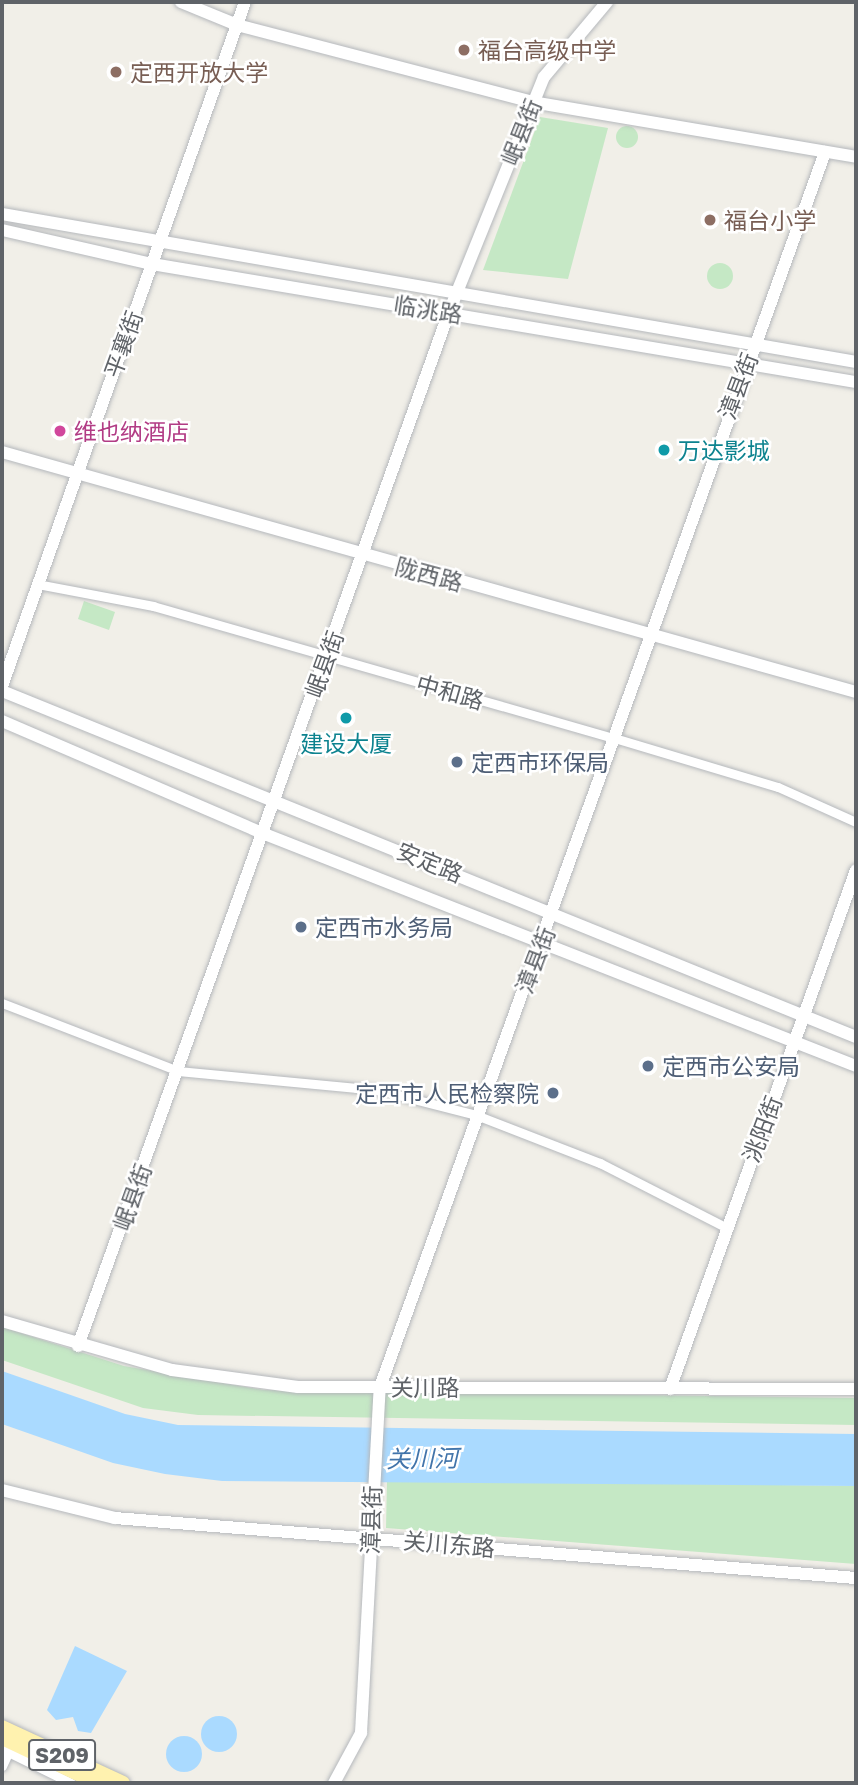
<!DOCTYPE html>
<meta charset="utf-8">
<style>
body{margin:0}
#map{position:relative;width:858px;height:1785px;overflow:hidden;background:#f1efe8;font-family:"Golos Text","Noto Sans SC",sans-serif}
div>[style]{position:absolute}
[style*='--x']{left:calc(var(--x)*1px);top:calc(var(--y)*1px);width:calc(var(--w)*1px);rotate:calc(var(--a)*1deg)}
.green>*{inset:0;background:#c5e8c5}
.round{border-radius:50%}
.water>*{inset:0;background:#aadaff}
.roads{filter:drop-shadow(0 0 2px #b5b8bc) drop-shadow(0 0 2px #b5b8bc)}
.street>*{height:9px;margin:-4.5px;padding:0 4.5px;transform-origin:4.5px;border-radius:4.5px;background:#fff}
.secondary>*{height:12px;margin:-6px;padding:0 6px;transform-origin:6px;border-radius:6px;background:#fff}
.primary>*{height:14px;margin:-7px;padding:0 7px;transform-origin:7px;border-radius:7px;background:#fff2af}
.dots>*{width:19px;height:19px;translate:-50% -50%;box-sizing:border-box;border:4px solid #fff;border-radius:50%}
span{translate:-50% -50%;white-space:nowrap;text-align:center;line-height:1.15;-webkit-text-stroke:5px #fff;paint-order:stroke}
.shield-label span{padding:2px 5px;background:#fff;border:2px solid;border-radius:5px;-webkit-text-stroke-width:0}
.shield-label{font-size:21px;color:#5f6368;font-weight:700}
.education-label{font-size:23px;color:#785e54}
.left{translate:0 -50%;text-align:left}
.street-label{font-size:23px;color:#5f6368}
.hotel-label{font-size:23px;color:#b23c85}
.culture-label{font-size:23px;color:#0d838f}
.service-label{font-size:23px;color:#4e5e75}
.right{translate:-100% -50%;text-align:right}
.water-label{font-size:24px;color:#4174aa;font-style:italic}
.frame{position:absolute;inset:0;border:4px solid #5f6368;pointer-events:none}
</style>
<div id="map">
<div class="green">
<i style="clip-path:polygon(540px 117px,608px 128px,568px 279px,483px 270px)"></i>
<i class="round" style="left:616px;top:126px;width:22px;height:22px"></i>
<i class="round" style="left:707px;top:263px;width:26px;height:26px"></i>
<i style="clip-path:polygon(84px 601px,115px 612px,109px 630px,78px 619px)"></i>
<i style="clip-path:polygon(2px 1327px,124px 1366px,264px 1390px,856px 1398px,856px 1425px,198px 1415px,143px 1408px,2px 1360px)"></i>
<i style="clip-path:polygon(387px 1480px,856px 1486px,856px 1564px,386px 1528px)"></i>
</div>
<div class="water">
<i style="clip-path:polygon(2px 1371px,125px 1414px,178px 1425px,856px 1434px,856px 1486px,222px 1481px,165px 1474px,113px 1463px,2px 1424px)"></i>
<i style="clip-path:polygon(75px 1646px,127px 1671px,91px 1733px,78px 1731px,73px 1717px,56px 1720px,47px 1710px)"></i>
<i class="round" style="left:201px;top:1716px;width:36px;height:36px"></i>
<i class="round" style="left:166px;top:1736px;width:36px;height:36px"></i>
</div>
<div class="roads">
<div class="street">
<i style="--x:37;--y:584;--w:118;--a:10.7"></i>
<i style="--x:153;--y:606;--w:476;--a:16"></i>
<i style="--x:611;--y:737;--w:174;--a:16.7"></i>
<i style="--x:778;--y:787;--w:85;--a:24.2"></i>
<i style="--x:2;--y:1003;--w:189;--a:21.1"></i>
<i style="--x:178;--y:1071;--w:201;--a:5.4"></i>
<i style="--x:378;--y:1090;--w:101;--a:14.3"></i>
<i style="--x:476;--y:1115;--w:133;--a:21.2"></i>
<i style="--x:600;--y:1163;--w:140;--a:27.1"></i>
<i style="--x:2;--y:1749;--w:77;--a:26.2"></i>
<i style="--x:2;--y:1766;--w:14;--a:-65"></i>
</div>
<div class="secondary">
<i style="--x:181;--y:2;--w:61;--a:22.3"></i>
<i style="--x:237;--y:25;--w:305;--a:14.6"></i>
<i style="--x:532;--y:102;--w:329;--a:9.6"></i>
<i style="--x:2;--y:214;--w:867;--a:9.83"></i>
<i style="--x:2;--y:230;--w:154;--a:12.8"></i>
<i style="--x:152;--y:264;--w:714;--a:9.52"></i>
<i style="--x:2;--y:452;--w:887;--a:15.7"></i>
<i style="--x:2;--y:686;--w:726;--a:-70.44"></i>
<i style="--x:2;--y:691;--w:921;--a:22.06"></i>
<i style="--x:2;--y:721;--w:283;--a:23.3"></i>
<i style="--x:262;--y:833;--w:638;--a:21.42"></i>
<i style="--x:2;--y:1321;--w:177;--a:16.1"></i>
<i style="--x:172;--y:1370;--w:127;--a:7.7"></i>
<i style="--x:298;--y:1387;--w:558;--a:0.21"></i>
<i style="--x:78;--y:1346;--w:1099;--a:-70.26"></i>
<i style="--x:449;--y:312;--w:253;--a:-68"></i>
<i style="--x:544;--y:77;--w:98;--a:-50"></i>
<i style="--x:670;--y:1389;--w:551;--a:-70.28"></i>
<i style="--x:2;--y:1490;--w:116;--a:13.9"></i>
<i style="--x:115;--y:1518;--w:743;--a:4.63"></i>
<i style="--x:334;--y:1783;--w:57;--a:-61.6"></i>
<i style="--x:361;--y:1733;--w:347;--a:-86.9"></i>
<i style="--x:380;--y:1387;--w:1313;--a:-70.18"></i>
</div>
<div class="primary">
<i style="--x:2;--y:1727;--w:133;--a:24.8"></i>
<i style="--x:2;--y:1738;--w:105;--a:25.3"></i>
</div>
</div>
<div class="dots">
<i style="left:464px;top:50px;background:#8d6e63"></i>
<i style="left:116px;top:72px;background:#8d6e63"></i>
<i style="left:710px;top:220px;background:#8d6e63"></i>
<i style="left:60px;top:431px;background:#d1479c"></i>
<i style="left:664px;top:450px;background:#0f9aa8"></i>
<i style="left:346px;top:718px;background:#0f9aa8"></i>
<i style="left:457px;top:762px;background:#5c6f8a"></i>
<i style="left:301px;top:927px;background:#5c6f8a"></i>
<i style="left:648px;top:1066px;background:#5c6f8a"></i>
<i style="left:553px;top:1093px;background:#5c6f8a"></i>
</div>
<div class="shield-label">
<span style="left:62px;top:1755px">S209</span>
</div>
<div class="education-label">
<span class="left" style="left:478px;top:50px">福台高级中学</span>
<span class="left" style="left:130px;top:72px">定西开放大学</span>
<span class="left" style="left:724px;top:220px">福台小学</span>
</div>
<div class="street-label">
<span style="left:521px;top:132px;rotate:-68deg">岷县街</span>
<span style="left:428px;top:309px;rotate:9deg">临洮路</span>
<span style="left:123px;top:344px;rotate:-70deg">平襄街</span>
<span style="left:738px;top:386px;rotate:-69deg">漳县街</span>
<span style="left:429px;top:574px;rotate:15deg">陇西路</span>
<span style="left:324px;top:664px;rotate:-70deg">岷县街</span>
<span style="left:450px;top:692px;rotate:16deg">中和路</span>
<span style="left:430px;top:862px;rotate:22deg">安定路</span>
<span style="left:535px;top:960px;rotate:-69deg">漳县街</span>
<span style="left:762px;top:1129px;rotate:-69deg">洮阳街</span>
<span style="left:132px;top:1197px;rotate:-70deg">岷县街</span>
<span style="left:425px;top:1387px">关川路</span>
<span style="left:371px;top:1520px;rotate:-88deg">漳县街</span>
<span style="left:449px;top:1544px;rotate:5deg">关川东路</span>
</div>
<div class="hotel-label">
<span class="left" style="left:74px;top:431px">维也纳酒店</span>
</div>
<div class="culture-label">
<span class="left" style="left:678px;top:450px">万达影城</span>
<span style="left:346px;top:743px">建设大厦</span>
</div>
<div class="service-label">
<span class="left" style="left:471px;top:762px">定西市环保局</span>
<span class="left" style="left:315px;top:927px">定西市水务局</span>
<span class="left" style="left:662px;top:1066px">定西市公安局</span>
<span class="right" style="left:539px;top:1093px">定西市人民检察院</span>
</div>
<div class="water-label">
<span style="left:422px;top:1458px;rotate:-1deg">关川河</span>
</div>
<div class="frame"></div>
</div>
